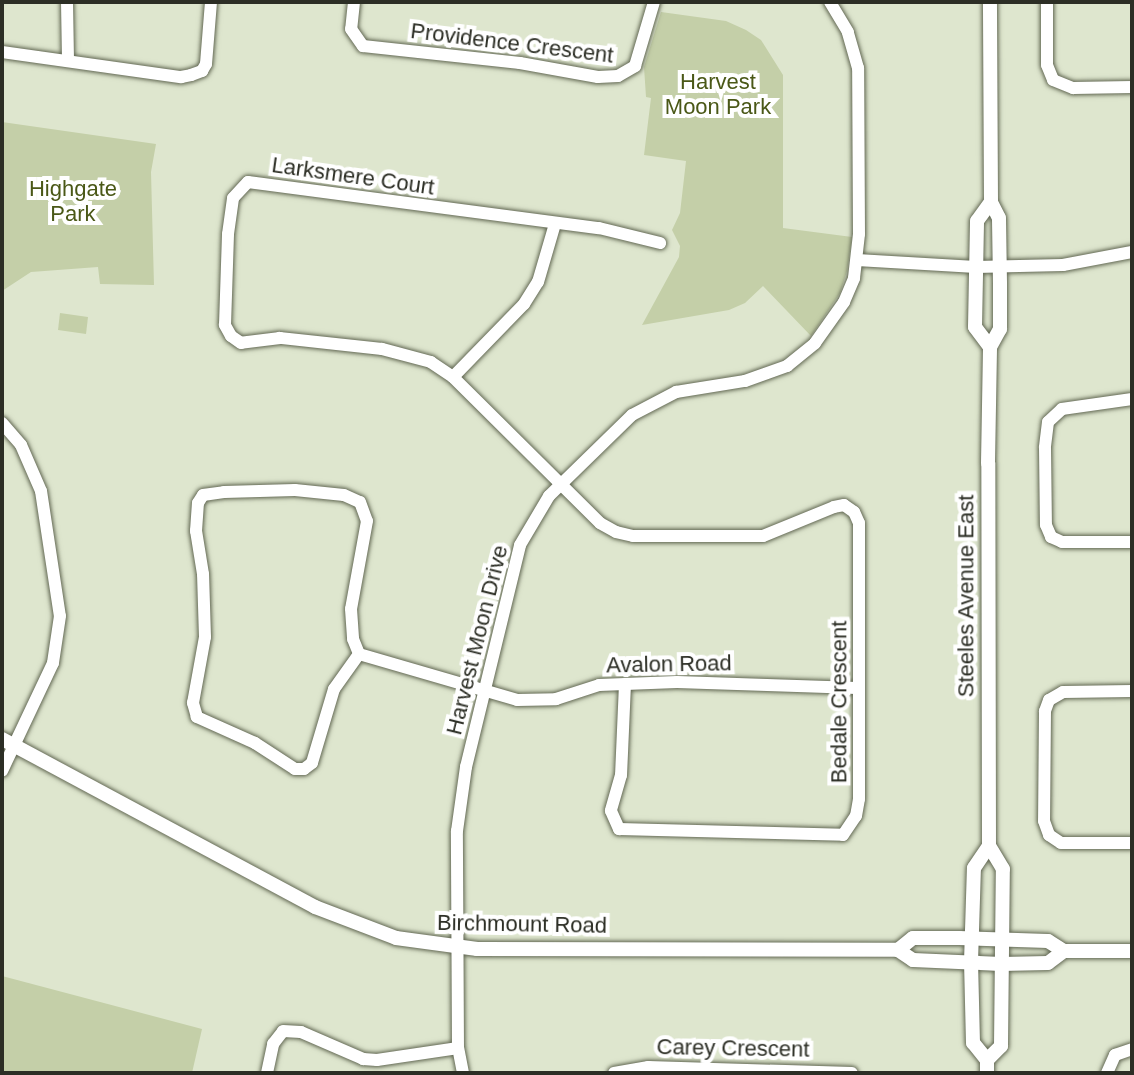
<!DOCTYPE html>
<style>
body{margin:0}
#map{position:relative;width:1134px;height:1075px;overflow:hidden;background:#dee6ce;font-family:Helvetica,sans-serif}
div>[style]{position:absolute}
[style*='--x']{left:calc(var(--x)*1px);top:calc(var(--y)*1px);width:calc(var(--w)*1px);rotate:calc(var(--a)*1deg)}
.green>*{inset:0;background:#c4cfa8}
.roads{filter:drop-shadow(0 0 2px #626853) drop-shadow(0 0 2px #626853)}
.minor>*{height:12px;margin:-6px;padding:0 6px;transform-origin:6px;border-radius:6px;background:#fff}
.major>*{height:14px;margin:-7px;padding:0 7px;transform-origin:7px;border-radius:7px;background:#fff}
span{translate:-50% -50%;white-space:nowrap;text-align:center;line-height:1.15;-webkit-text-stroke:8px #fff;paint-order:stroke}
.street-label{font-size:22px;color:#2c2e25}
.park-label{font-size:22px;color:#4a5817}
.frame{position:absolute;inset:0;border:4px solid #2c2e25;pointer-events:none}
</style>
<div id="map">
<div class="green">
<i style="clip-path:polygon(661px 12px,726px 21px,746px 30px,761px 40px,783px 75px,783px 228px,852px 237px,847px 271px,840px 293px,811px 336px,763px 286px,745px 303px,729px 310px,642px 325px,679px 257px,680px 246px,672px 230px,680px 213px,686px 161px,644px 155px,651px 98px,646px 97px,644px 67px)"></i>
<i style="clip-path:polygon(2px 122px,156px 144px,151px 172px,154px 285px,100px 284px,98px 267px,31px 272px,2px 291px)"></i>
<i style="clip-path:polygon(60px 313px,88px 317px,86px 334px,58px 330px)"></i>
<i style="clip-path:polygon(2px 976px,202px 1029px,192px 1073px,2px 1073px)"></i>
</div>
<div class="roads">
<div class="minor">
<i style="--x:67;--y:2;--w:58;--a:89"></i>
<i style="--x:354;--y:2;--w:27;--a:96"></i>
<i style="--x:351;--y:29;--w:21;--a:55"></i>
<i style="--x:363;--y:46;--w:158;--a:6.2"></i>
<i style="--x:520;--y:63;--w:79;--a:10.2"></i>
<i style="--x:598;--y:77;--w:20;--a:-3"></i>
<i style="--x:618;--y:76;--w:20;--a:-30"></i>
<i style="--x:635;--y:66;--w:67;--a:-73.5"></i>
<i style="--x:1047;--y:2;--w:63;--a:90"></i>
<i style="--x:1047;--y:65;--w:16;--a:68"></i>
<i style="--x:1053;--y:80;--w:22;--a:22"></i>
<i style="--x:1073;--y:88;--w:59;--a:-1"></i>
<i style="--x:2;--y:52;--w:181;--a:8"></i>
<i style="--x:181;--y:77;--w:10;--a:-11"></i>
<i style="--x:191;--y:75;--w:12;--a:-20"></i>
<i style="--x:202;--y:71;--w:8;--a:-60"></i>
<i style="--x:206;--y:64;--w:62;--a:-85.4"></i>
<i style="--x:857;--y:260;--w:119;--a:3.4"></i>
<i style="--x:976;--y:267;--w:87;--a:-1.3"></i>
<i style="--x:1063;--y:265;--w:70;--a:-10.7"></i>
<i style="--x:453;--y:377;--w:102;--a:-45.8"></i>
<i style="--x:524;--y:304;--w:26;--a:-58"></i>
<i style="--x:538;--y:282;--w:60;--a:-73.7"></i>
<i style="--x:1132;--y:399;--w:71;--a:171.9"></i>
<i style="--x:1062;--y:409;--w:19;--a:137"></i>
<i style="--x:1048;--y:422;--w:26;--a:97"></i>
<i style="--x:1045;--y:448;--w:77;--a:89.3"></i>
<i style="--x:1046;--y:525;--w:13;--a:67"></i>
<i style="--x:1051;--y:537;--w:12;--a:24"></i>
<i style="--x:1062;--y:542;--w:70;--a:0"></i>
<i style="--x:2;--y:423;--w:29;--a:49"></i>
<i style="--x:21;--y:445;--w:50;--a:66.5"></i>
<i style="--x:41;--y:491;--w:126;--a:81.4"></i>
<i style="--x:60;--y:616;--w:48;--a:98.5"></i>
<i style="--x:53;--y:663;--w:119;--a:115.3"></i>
<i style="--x:295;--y:490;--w:49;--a:5.8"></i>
<i style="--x:344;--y:495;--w:17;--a:24"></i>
<i style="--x:360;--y:502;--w:20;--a:70"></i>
<i style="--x:367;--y:521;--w:89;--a:100.3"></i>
<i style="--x:351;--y:609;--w:30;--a:86"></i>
<i style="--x:353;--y:639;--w:16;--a:68"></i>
<i style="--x:359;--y:654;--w:43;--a:125.5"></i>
<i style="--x:334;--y:689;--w:77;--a:106.6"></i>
<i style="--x:312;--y:763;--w:10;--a:143"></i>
<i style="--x:304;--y:769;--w:9;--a:180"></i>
<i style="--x:295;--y:769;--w:48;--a:-147"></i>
<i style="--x:255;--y:743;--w:64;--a:-155.9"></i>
<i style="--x:197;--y:717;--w:15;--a:-106"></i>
<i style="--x:193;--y:703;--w:67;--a:-79.7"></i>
<i style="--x:205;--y:637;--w:63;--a:-91.8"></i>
<i style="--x:203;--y:574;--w:44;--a:-99.2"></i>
<i style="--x:196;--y:531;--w:28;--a:-86"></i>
<i style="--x:198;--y:503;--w:9;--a:-58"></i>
<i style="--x:203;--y:495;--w:21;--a:-8"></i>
<i style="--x:224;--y:492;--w:71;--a:-1.6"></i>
<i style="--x:359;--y:654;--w:165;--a:16.2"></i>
<i style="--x:517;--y:700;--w:39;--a:-1"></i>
<i style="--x:556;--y:699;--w:45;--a:-18"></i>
<i style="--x:599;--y:685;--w:78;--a:-2.2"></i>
<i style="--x:677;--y:682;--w:180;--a:1.9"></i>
<i style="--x:625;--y:684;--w:91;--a:92.5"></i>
<i style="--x:621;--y:775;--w:37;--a:106"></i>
<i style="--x:611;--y:811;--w:20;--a:66"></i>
<i style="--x:619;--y:829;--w:224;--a:1.5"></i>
<i style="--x:843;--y:835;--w:23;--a:-56"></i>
<i style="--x:856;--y:816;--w:17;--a:-80"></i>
<i style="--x:859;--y:799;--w:276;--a:-90"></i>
<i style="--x:859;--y:523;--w:12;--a:-114"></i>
<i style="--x:854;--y:512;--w:12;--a:-145"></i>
<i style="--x:844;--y:505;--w:10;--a:169"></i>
<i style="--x:834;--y:507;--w:77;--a:157.8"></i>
<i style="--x:763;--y:536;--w:130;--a:180"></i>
<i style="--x:633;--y:536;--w:17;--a:-167"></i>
<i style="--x:616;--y:532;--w:18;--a:-151"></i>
<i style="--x:600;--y:523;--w:207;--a:-135.2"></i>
<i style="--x:453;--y:377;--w:27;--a:-146"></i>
<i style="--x:431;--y:362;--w:51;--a:-165.1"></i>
<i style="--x:382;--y:349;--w:103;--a:-173.8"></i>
<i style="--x:280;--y:338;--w:39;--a:173"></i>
<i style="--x:241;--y:343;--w:12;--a:-145"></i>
<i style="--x:231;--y:336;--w:13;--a:-119"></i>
<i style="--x:225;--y:325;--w:91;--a:-88.1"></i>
<i style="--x:228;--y:234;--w:36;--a:-82"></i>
<i style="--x:233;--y:198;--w:22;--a:-47"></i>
<i style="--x:248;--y:182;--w:354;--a:7.5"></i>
<i style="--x:599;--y:228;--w:63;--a:13.8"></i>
<i style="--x:1132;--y:691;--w:69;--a:179.2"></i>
<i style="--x:1063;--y:692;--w:16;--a:150"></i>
<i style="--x:1049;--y:700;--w:12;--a:110"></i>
<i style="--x:1045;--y:711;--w:110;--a:90.5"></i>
<i style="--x:1044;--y:821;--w:15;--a:70"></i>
<i style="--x:1049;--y:835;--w:14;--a:34"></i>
<i style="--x:1061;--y:843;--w:71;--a:0"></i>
<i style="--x:267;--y:1073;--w:30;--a:-78"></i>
<i style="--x:273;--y:1044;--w:16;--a:-52"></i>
<i style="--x:283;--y:1031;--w:18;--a:3"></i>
<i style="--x:301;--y:1032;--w:68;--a:23.5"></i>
<i style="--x:363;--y:1059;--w:14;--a:4"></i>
<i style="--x:377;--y:1060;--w:82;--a:-8.4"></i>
<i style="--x:463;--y:1073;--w:25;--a:-101"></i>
<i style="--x:458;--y:1048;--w:217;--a:-90.3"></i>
<i style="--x:457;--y:831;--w:65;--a:-82"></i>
<i style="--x:466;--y:767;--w:228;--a:-76.3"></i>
<i style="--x:520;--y:545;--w:57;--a:-59.4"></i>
<i style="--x:549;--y:496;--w:116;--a:-44.3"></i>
<i style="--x:632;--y:415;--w:50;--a:-27.6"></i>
<i style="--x:676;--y:392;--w:70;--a:-9.1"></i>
<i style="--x:745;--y:381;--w:45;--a:-19.7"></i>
<i style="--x:787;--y:366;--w:36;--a:-39"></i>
<i style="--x:815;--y:343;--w:50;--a:-54.7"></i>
<i style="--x:844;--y:302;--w:26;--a:-67"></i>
<i style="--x:854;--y:278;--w:44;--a:-83.5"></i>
<i style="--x:859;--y:234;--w:166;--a:-90.3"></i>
<i style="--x:858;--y:68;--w:37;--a:-106"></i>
<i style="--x:848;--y:32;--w:35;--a:-121"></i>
<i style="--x:614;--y:1073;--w:35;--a:-10"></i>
<i style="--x:648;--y:1067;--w:204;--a:1.7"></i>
<i style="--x:1107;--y:1073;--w:20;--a:-66"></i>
<i style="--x:1115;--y:1055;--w:18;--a:-19"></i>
</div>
<div class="major">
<i style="--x:990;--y:347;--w:25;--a:-127"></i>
<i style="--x:975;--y:327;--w:106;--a:-88.9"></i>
<i style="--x:977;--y:221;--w:24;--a:-54"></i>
<i style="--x:2;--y:739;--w:355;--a:28.2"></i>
<i style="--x:315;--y:907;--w:87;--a:20.9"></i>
<i style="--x:396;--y:938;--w:82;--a:7.7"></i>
<i style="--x:477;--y:949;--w:421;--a:0.1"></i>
<i style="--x:898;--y:950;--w:18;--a:34"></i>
<i style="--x:913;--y:960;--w:88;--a:2.6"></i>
<i style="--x:1001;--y:964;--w:47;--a:-1.2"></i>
<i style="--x:1048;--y:963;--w:20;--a:-37"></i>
<i style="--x:898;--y:950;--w:19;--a:-39"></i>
<i style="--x:913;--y:938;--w:46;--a:0"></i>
<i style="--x:959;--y:938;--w:89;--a:1.9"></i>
<i style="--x:1048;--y:941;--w:19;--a:32"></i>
<i style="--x:1064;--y:951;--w:68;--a:0"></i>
<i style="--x:987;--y:1060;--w:20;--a:-45"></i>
<i style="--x:1001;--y:1046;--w:177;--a:-89.4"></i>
<i style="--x:1003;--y:869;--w:27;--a:-121"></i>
<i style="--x:989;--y:846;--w:383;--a:-90.1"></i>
<i style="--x:988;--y:463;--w:116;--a:-89"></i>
<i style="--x:990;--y:347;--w:21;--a:-61"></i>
<i style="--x:1000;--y:329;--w:46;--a:-90"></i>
<i style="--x:1000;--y:283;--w:65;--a:-90.9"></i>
<i style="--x:999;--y:218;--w:18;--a:-117"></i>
<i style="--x:991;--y:202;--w:200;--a:-90.3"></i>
<i style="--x:987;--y:1073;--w:13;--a:-90"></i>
<i style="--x:987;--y:1060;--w:22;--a:-129"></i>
<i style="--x:973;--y:1043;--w:81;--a:-91.4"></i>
<i style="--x:971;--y:962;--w:94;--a:-88.2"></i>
<i style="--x:974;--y:868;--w:27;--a:-56"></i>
</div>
</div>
<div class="street-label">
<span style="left:512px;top:43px;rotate:7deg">Providence Crescent</span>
<span style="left:353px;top:176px;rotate:8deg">Larksmere Court</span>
<span style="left:966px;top:596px;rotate:-90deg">Steeles Avenue East</span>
<span style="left:477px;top:640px;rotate:-76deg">Harvest Moon Drive</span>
<span style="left:669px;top:664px;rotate:-1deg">Avalon Road</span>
<span style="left:839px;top:702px;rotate:-90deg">Bedale Crescent</span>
<span style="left:522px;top:924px;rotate:1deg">Birchmount Road</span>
<span style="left:733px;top:1048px;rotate:1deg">Carey Crescent</span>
</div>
<div class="park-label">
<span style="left:718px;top:94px">Harvest<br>Moon Park</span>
<span style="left:73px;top:201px">Highgate<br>Park</span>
</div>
<div class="frame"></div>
</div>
